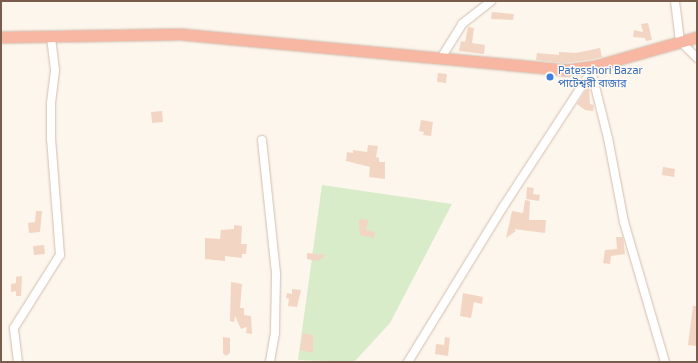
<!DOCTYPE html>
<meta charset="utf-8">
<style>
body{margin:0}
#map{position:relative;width:698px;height:363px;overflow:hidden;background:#fdf6ec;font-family:"Exo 2","Noto Sans Bengali",sans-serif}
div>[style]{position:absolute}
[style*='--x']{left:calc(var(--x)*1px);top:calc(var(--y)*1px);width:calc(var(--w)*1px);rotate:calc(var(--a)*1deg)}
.green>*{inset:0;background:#d8ecc9}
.building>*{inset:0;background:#f3d5c3}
.roads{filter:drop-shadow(0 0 1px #d1beb0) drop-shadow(0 0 1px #d1beb0)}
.minor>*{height:8px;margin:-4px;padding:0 4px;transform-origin:4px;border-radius:4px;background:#fff}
.highway>*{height:11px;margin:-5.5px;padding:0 5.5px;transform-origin:5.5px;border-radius:5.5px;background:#f7b7a3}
.dots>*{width:11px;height:11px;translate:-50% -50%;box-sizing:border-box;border:2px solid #fffaf3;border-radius:50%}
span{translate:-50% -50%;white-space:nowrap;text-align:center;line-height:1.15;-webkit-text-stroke:3px #fffaf3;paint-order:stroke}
.shop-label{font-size:11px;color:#366cbe}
.left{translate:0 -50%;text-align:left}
.frame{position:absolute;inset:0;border:2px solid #7a5c4d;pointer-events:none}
</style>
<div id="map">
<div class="green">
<i style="clip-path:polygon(322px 185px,452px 204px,390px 323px,354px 362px,298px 360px)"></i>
</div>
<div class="building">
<i style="clip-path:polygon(492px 12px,514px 14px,513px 20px,491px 19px)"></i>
<i style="clip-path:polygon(648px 23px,652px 40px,646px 41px,645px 38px,633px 37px,634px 30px,643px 32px,641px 24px)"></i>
<i style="clip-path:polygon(468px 27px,474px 28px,472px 43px,485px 45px,484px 54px,459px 51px,461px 41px,465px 42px)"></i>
<i style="clip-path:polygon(600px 48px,602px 57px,594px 59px,565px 63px,536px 60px,537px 53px,559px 55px,559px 52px,576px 53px)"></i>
<i style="clip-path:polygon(438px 73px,447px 74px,446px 83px,437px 82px)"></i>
<i style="clip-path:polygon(613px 79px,612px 88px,601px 86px,599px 81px)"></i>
<i style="clip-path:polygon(589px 85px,590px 104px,594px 105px,593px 111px,585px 110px,577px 104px)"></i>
<i style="clip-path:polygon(162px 111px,163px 122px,152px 123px,151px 112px)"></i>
<i style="clip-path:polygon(421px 120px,433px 122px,431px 136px,423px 135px,424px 132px,419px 131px)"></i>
<i style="clip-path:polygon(368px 145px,378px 146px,376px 157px,379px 158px,379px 162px,385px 162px,385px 179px,369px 177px,370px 167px,346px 161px,347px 152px,353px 153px,353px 150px,367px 152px)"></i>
<i style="clip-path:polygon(663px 167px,675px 169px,674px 177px,662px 175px)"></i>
<i style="clip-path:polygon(527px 187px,534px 188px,533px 194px,540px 195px,539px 201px,526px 199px)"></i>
<i style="clip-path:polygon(525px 200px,530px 201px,529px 220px,546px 220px,545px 233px,514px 229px,516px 231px,506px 238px,512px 211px,523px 213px)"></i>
<i style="clip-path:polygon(36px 211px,42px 211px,40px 232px,29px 233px,28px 223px,35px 222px)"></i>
<i style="clip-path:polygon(359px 219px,368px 220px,366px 230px,375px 232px,374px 238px,360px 235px)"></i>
<i style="clip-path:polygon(234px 225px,242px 226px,241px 244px,247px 244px,246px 254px,242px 254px,242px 258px,225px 256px,225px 261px,205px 259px,205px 238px,220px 239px,221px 230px,234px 229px)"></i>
<i style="clip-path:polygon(616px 237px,623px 237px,625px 254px,611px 256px,610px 264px,603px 263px,605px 250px,617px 249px)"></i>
<i style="clip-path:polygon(44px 245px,45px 254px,34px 255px,33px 246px)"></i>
<i style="clip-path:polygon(307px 253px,326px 255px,318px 261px,307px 259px)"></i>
<i style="clip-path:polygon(22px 276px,21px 296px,16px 296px,16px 291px,11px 292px,11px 284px,16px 283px,16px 277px)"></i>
<i style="clip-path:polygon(231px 282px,242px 284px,240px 308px,244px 308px,244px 315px,251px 316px,252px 334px,246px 333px,247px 327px,241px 329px,235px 316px,234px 322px,230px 321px)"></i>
<i style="clip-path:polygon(292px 289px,301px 290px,297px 307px,288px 306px,289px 299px,286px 298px,287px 293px,292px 294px)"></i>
<i style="clip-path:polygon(463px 293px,483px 297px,482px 304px,474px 302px,471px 318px,460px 316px)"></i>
<i style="clip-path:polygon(693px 306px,697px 306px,697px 346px,688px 345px)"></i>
<i style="clip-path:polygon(303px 333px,313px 335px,313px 353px,300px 350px)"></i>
<i style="clip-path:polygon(223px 337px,230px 338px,230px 353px,226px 356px,223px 353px)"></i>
<i style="clip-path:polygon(445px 337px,450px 338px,448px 356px,435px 354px,436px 344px,444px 345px)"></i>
</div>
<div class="roads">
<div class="minor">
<i style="--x:675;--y:1;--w:40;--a:82.9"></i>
<i style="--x:680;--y:41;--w:24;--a:45"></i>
<i style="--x:441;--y:58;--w:40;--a:-58"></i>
<i style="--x:462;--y:24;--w:37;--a:-38"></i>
<i style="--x:591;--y:70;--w:70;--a:76"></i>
<i style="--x:608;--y:138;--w:86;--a:79.2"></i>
<i style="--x:624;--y:222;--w:146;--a:73.7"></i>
<i style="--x:262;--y:140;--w:135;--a:84"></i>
<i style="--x:276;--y:274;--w:59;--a:91"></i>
<i style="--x:275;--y:333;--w:29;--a:100"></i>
<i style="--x:18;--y:362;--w:34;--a:-97"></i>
<i style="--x:14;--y:328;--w:86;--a:-57.8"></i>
<i style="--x:60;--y:255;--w:116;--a:-94.4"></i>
<i style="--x:51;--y:139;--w:36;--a:-90"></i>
<i style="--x:51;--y:103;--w:33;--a:-83"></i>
<i style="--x:55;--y:70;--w:33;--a:-97"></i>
<i style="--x:408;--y:362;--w:182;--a:-58.5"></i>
<i style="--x:503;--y:207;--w:168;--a:-56.9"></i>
</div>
<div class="highway">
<i style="--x:1;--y:37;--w:179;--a:-1"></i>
<i style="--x:180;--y:34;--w:387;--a:5.3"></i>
<i style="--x:565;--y:70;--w:30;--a:-8"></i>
<i style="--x:595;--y:66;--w:106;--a:-15.9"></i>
</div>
</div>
<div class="dots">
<i style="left:550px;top:77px;background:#3f7fe0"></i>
</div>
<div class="shop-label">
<span class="left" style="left:558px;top:77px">Patesshori Bazar<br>পাটেশ্বরী বাজার</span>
</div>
<div class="frame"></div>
</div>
